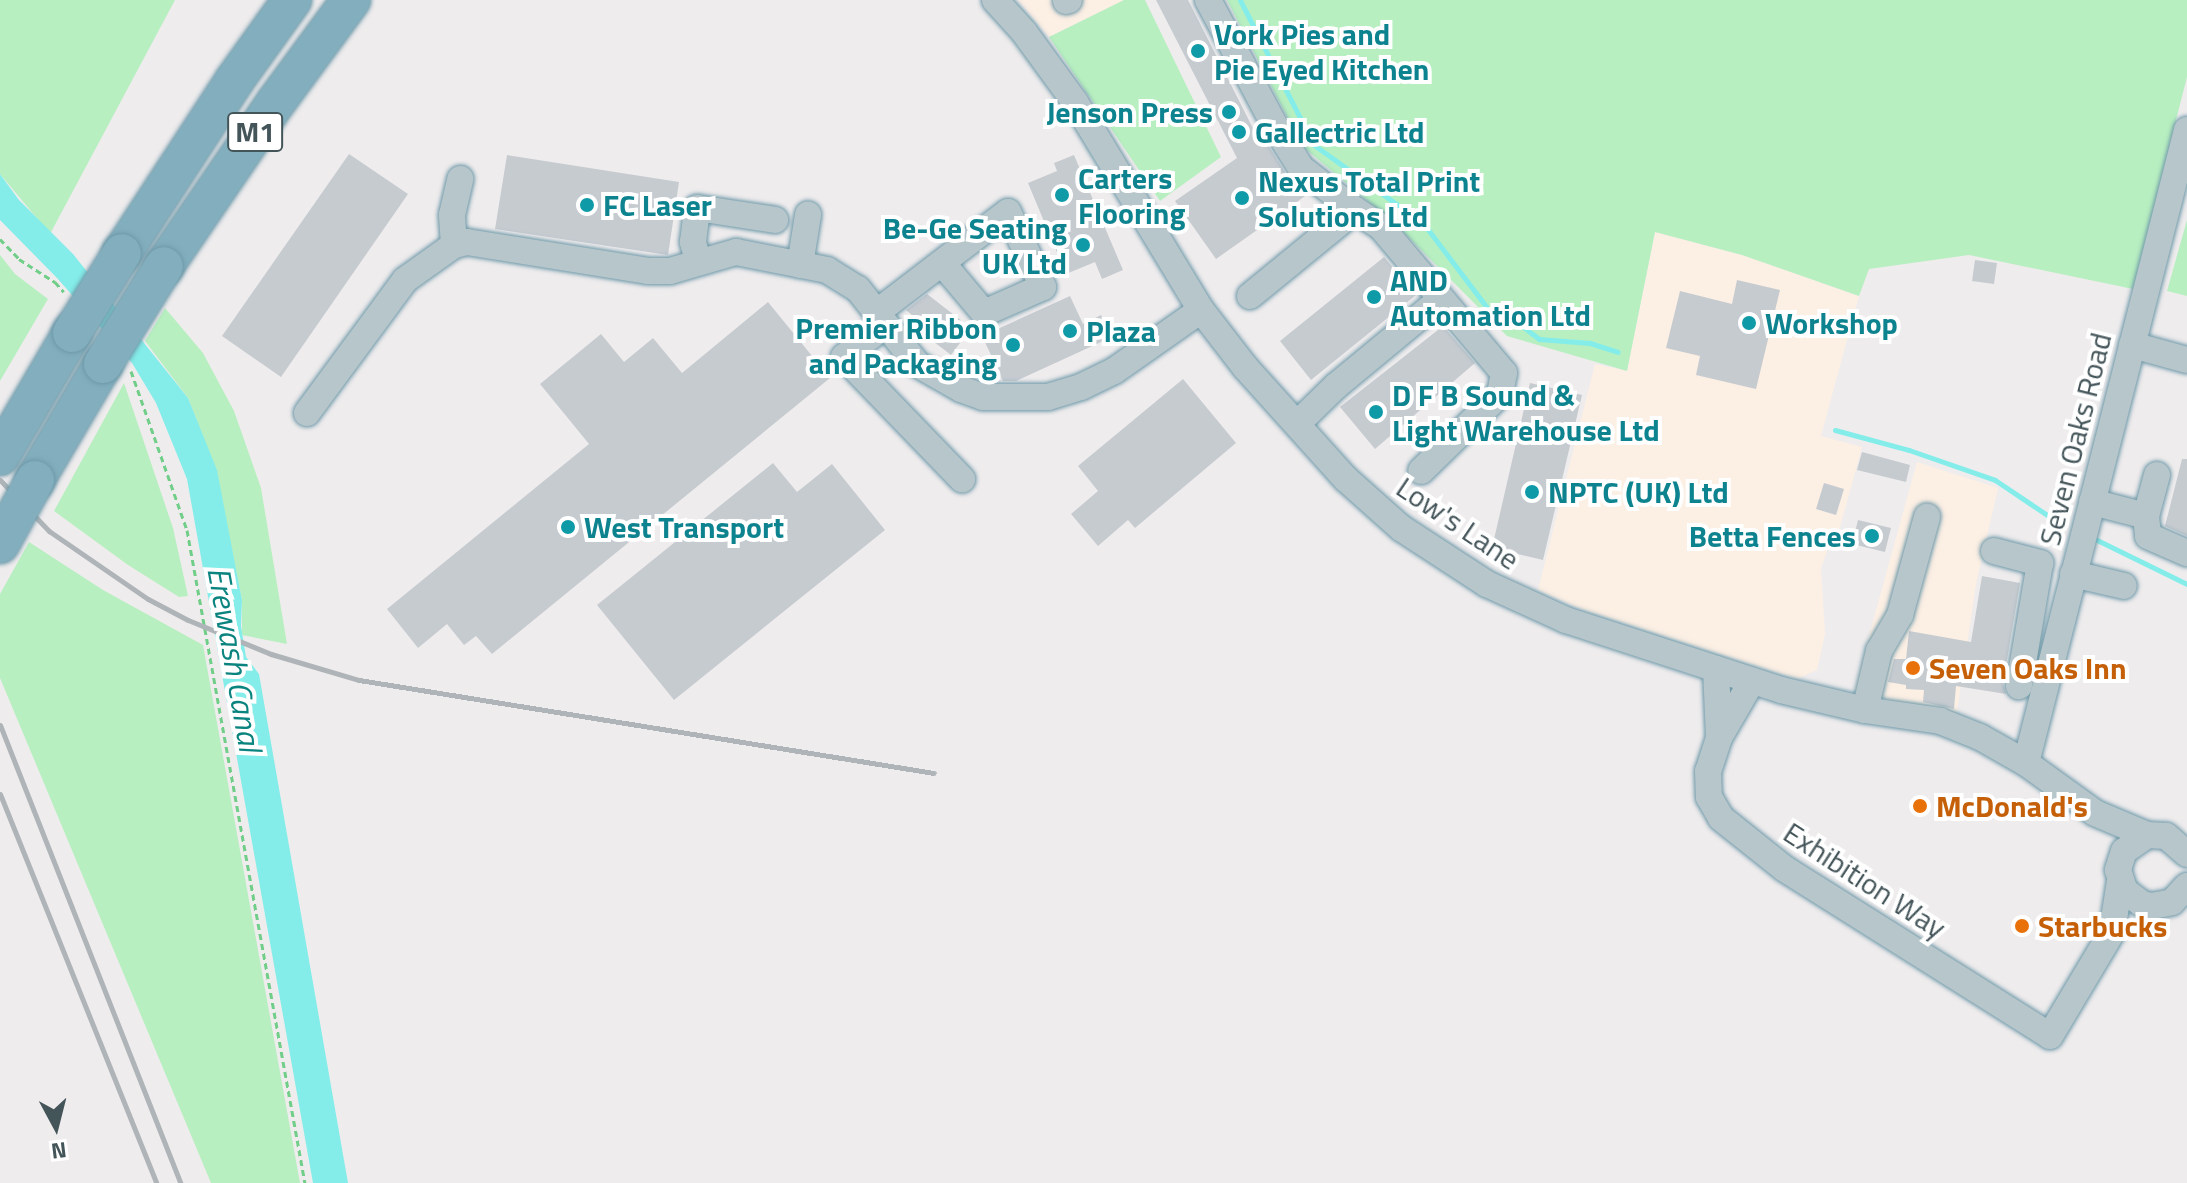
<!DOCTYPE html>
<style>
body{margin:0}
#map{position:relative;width:2187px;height:1183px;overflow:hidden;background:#efeced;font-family:"Titillium Web",sans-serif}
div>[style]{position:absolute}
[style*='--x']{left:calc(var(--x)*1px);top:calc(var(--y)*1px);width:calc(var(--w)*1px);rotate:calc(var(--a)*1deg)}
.commercial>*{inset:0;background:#fcefe4}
.green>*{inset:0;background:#b8efc0}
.water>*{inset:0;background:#84ede9}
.stream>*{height:5px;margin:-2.5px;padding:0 2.5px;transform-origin:2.5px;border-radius:2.5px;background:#84ede9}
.building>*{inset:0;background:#c6cbd0}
.path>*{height:3px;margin-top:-1.5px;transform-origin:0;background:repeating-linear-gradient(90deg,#70ce88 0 6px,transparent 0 10px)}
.roads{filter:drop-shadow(0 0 2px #6e99a9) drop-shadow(0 0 2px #6e99a9)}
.minor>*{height:26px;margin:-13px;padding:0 13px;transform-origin:13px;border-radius:13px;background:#b7c6ca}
.highway>*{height:38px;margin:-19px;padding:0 19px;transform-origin:19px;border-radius:19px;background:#82aebd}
.rail>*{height:5px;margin:-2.5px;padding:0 2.5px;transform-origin:2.5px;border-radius:2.5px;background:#aeb4b7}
.bridges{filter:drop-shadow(0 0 2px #6e99a9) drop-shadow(0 0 2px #6e99a9)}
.highway-bridge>*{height:38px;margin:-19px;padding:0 19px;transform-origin:19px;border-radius:19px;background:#82aebd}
.dots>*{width:22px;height:22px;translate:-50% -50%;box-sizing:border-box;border:4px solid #fff;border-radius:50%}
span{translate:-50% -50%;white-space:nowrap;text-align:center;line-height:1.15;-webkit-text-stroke:8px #fff;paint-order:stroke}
.shield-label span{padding:2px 6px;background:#fff;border:2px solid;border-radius:6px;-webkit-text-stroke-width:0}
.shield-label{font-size:28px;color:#44555a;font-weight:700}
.culture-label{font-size:30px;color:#0d838f;font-weight:700}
.left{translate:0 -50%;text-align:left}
.right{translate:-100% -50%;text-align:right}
.street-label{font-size:30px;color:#44555a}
.food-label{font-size:30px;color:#c56008;font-weight:700}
.water-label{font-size:32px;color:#0b837e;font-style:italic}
.north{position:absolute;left:16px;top:1087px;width:80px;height:80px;-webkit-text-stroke:6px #fff;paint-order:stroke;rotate:173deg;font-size:22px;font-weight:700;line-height:32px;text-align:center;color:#44555a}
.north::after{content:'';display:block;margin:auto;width:28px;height:36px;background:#44555a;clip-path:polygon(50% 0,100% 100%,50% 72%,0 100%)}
</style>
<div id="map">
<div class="commercial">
<i style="clip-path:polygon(1018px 0,1124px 0,1049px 37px)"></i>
<i style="clip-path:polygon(1655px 232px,1742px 255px,1859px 296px,1821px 436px,1862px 447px,1836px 542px,1828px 549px,1821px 568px,1825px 634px,1817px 670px,1797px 679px,1581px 609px,1538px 590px,1595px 364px,1627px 371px)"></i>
<i style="clip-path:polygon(1917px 462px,1998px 488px,1976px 584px,1957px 712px,1922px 710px,1854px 690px)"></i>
</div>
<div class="green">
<i style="clip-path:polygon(0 0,175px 0,50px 234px,0 174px)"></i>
<i style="clip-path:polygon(1124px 0,1145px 0,1221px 157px,1160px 201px,1049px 37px)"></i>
<i style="clip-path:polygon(1227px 0,2187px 0,2187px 77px,2133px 289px,1969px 255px,1869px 269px,1859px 296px,1742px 255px,1655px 232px,1627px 371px,1507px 336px,1395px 224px,1302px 146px)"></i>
<i style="clip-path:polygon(2187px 220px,2187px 296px,2167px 291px)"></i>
<i style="clip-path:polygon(0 255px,15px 274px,48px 299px,0 381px)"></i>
<i style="clip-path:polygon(165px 308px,203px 353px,234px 411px,261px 488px,287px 644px,242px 635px,242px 600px,216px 470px,188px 398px,145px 341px)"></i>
<i style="clip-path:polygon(124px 383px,173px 528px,188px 596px,179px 597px,128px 565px,54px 511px)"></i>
<i style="clip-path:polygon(29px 542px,103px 590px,203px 645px,300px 1183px,211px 1183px,0 678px,0 594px)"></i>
</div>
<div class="water">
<i style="clip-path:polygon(0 174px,19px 200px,73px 254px,188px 398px,217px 470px,242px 600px,241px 626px,246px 657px,259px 674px,348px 1183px,313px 1183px,187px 479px,156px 403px,132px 363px,57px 278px,0 220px)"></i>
</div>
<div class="stream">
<i style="--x:1240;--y:0;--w:163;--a:63"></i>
<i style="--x:1314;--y:145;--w:134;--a:35.6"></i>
<i style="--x:1423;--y:223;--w:113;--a:52.9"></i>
<i style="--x:1491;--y:313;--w:29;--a:20"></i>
<i style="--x:1518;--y:323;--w:26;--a:37"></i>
<i style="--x:1539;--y:339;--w:51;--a:4.5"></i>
<i style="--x:1590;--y:343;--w:29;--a:18"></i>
<i style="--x:1835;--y:430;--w:77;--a:15.1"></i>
<i style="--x:1909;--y:450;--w:91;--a:19.2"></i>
<i style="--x:1995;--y:480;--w:81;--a:33.9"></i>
<i style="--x:2097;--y:540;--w:100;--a:26.1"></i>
</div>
<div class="building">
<i style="clip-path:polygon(1156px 0,1188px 0,1260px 142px,1264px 139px,1288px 177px,1308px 194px,1216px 259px,1175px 201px,1237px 158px)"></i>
<i style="clip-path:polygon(349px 154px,408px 194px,281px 377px,222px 336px)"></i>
<i style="clip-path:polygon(507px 155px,679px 182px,668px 255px,495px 229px)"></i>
<i style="clip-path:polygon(1074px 155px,1123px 270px,1102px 279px,1095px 262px,1066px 274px,1028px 183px,1057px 171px,1054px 163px)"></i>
<i style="clip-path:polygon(1384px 257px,1416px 295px,1311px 380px,1280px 341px)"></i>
<i style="clip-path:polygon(1975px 260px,1997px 263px,1994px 284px,1972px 281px)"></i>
<i style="clip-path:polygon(1737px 280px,1780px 290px,1756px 389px,1696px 375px,1700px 356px,1666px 348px,1680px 291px,1732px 304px)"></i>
<i style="clip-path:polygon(927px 294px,971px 328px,951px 355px,908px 322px,913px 316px,906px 310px)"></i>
<i style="clip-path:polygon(1070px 296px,1083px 324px,1101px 315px,1112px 337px,1016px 381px,1003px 381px,1000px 375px,994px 378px,985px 358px,991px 355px,982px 336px)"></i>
<i style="clip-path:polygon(768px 302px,830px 378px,492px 654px,476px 636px,464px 645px,447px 624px,418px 648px,387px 609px,589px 444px,540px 384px,601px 334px,624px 362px,653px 338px,682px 373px)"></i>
<i style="clip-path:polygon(1443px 326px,1475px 363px,1375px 449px,1340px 407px)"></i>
<i style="clip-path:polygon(1183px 379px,1236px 443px,1135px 528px,1128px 520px,1098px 546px,1071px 514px,1098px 491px,1078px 466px)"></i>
<i style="clip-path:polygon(1530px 383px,1582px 395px,1543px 560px,1492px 548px)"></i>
<i style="clip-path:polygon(1862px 452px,1910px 465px,1906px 482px,1857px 470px)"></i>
<i style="clip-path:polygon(2182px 459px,2187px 459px,2187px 536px,2165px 526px)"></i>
<i style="clip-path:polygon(773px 463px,797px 492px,832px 464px,885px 530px,674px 700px,597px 605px)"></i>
<i style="clip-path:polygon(1824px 483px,1844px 489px,1836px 515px,1816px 509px)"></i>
<i style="clip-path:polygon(1858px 520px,1891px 528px,1885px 552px,1852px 544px)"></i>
<i style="clip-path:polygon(1982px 576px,2020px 583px,2003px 683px,2006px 694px,1956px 686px,1954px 709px,1923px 702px,1924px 690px,1906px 689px,1906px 685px,1888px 682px,1894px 659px,1906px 659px,1909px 631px,1971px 642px)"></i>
</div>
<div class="path">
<i style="--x:0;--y:239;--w:28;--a:46"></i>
<i style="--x:19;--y:259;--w:43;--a:32.6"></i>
<i style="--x:55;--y:282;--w:13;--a:48"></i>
<i style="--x:131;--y:371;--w:169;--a:70.6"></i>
<i style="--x:187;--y:530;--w:664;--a:79.76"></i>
</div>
<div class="roads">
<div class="minor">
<i style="--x:995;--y:0;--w:43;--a:47.8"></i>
<i style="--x:1024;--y:32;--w:87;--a:53.9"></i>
<i style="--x:1075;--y:102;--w:243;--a:58.8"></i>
<i style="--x:1201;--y:310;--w:72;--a:52.3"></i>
<i style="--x:1245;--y:367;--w:151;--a:48"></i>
<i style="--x:1346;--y:479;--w:74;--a:41.7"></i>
<i style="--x:1401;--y:528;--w:103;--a:33.1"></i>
<i style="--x:1487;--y:584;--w:87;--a:24.5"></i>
<i style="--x:1566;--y:620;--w:226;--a:18"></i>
<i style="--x:1781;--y:690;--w:86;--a:13.4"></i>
<i style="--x:1865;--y:710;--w:76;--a:8.3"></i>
<i style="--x:1940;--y:721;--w:43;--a:21.8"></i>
<i style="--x:1980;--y:737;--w:53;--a:29.5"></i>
<i style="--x:2026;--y:763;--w:85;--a:35.9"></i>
<i style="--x:2095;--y:813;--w:56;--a:22.9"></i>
<i style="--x:1208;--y:0;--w:145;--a:62"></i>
<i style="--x:1276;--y:128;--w:47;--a:58"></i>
<i style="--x:1301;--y:168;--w:68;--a:37.9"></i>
<i style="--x:1066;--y:1;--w:3;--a:-18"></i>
<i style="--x:454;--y:245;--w:30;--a:-94"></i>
<i style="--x:452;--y:215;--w:37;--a:-77"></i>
<i style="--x:698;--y:260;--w:19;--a:-106"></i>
<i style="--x:693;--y:242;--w:34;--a:-83"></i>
<i style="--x:697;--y:208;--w:79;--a:8.7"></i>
<i style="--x:800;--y:265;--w:51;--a:-80.9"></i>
<i style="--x:1250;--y:296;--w:136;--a:-39.3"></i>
<i style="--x:1355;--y:210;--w:31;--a:33"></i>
<i style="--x:1381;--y:227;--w:191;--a:49.9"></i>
<i style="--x:1504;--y:373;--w:21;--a:101"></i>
<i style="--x:1500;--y:394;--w:110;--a:135.7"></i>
<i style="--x:876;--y:313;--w:166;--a:-37.4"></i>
<i style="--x:1008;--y:212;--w:83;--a:65"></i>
<i style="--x:1043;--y:287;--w:64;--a:156.2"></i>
<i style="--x:984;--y:313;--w:65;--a:-130"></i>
<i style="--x:885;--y:325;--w:52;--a:142"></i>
<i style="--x:844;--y:357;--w:170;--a:46"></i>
<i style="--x:2132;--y:345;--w:57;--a:15.3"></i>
<i style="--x:307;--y:413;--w:165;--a:-53.6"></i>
<i style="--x:405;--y:280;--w:60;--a:-35.5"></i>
<i style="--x:454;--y:245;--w:13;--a:-13"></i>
<i style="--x:467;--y:242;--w:183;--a:9.1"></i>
<i style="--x:648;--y:271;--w:22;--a:0"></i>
<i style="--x:670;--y:271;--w:69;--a:-16.1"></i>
<i style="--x:736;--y:252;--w:93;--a:11.2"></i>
<i style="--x:827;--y:270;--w:36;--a:32"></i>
<i style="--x:858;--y:289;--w:95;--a:51.8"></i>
<i style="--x:917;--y:364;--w:51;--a:29.6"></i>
<i style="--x:961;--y:389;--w:23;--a:20"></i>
<i style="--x:983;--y:397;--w:65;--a:0"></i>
<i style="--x:1048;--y:397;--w:34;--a:-17"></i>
<i style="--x:1081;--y:387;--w:37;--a:-26"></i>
<i style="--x:1114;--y:371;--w:106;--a:-35"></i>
<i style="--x:1297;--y:424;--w:54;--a:-44.3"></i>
<i style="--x:1336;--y:386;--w:136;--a:-39.6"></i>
<i style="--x:2157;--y:475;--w:42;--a:105"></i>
<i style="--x:2146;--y:516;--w:20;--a:84"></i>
<i style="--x:2148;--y:536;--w:43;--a:23.6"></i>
<i style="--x:2092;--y:502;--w:56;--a:14.5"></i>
<i style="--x:1994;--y:551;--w:48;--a:14.6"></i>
<i style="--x:2040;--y:563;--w:125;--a:99.7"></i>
<i style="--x:2073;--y:574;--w:52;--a:13.2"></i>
<i style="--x:1716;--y:669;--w:69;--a:87.5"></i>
<i style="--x:1752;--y:681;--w:66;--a:120.1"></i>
<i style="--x:1719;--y:738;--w:35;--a:108"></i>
<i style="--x:1708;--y:771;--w:26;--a:88"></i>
<i style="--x:1709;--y:797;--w:24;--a:60"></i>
<i style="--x:1721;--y:818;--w:82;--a:38.6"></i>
<i style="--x:1785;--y:869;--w:313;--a:32.2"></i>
<i style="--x:2050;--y:1036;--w:121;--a:-59.2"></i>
<i style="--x:2112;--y:932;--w:52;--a:-81.1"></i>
<i style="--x:1865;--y:710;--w:61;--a:-76.7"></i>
<i style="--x:1879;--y:651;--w:42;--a:-59.7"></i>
<i style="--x:1900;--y:615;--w:102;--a:-74.6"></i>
<i style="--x:2026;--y:763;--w:653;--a:-75.73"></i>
<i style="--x:2187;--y:854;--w:28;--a:-139"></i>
<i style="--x:2166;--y:836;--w:19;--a:-177"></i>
<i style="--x:2147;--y:835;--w:28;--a:145"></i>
<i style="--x:2124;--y:851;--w:20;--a:108"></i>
<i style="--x:2118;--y:870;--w:22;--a:72"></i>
<i style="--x:2125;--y:891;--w:21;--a:37"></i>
<i style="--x:2142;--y:904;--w:10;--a:11"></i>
<i style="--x:2152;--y:906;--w:20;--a:-11"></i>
<i style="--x:2172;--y:902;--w:22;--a:-47"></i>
</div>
<div class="highway">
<i style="--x:122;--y:253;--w:205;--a:-56.9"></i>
<i style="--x:234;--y:81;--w:100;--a:-54.4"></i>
<i style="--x:164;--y:266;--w:199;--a:-55.7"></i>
<i style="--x:276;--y:102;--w:127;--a:-53.7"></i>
<i style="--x:0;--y:456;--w:143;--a:-59.7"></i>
<i style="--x:35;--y:480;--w:134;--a:-59.6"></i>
</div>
</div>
<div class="rail">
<i style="--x:0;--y:480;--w:71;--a:46.1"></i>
<i style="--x:49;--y:531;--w:120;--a:34.5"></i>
<i style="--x:148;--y:599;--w:45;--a:27.7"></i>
<i style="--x:188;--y:620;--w:90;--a:22.3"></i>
<i style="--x:271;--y:654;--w:92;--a:16.5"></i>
<i style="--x:359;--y:680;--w:582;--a:9.19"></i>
<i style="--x:0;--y:725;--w:492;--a:68.5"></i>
<i style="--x:0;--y:794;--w:419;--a:68.1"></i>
</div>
<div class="bridges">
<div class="highway-bridge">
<i style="--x:72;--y:333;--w:94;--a:-58"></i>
<i style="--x:103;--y:364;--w:115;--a:-58.1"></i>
<i style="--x:0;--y:544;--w:73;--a:-61.3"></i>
</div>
</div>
<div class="dots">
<i style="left:1198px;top:51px;background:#0f9aa8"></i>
<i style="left:1229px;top:112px;background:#0f9aa8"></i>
<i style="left:1239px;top:132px;background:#0f9aa8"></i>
<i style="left:1062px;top:195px;background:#0f9aa8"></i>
<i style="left:1242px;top:198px;background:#0f9aa8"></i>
<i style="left:587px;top:205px;background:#0f9aa8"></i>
<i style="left:1083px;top:245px;background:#0f9aa8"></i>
<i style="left:1374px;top:297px;background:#0f9aa8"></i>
<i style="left:1749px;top:323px;background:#0f9aa8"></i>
<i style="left:1070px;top:331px;background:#0f9aa8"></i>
<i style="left:1013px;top:345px;background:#0f9aa8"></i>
<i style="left:1376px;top:412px;background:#0f9aa8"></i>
<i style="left:1532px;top:492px;background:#0f9aa8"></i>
<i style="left:568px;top:527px;background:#0f9aa8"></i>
<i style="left:1872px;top:536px;background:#0f9aa8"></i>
<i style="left:1913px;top:668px;background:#e8710a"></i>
<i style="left:1920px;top:806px;background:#e8710a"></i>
<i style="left:2022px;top:926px;background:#e8710a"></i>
</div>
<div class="shield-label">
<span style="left:255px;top:132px">M1</span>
</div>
<div class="culture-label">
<span class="left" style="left:1214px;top:51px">Vork Pies and<br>Pie Eyed Kitchen</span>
<span class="right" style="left:1213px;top:112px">Jenson Press</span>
<span class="left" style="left:1255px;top:132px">Gallectric Ltd</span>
<span class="left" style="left:1078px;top:195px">Carters<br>Flooring</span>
<span class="left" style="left:1258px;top:198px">Nexus Total Print<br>Solutions Ltd</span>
<span class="left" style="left:603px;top:205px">FC Laser</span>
<span class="right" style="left:1067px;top:245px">Be-Ge Seating<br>UK Ltd</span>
<span class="left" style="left:1390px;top:297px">AND<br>Automation Ltd</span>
<span class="left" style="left:1765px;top:323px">Workshop</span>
<span class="right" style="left:997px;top:345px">Premier Ribbon<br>and Packaging</span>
<span class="left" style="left:1086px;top:331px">Plaza</span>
<span class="left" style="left:1392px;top:412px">D F B Sound &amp;<br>Light Warehouse Ltd</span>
<span class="left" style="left:1548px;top:492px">NPTC (UK) Ltd</span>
<span class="left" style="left:584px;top:527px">West Transport</span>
<span class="right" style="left:1856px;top:536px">Betta Fences</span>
</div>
<div class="street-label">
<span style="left:2075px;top:439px;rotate:-76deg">Seven Oaks Road</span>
<span style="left:1458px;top:523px;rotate:34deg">Low's Lane</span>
<span style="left:1865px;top:880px;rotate:33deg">Exhibition Way</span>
</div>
<div class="food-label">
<span class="left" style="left:1929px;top:668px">Seven Oaks Inn</span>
<span class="left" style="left:1936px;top:806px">McDonald's</span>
<span class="left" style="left:2038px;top:926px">Starbucks</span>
</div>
<div class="water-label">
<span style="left:235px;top:659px;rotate:80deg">Erewash Canal</span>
</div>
<div class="north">N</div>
</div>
